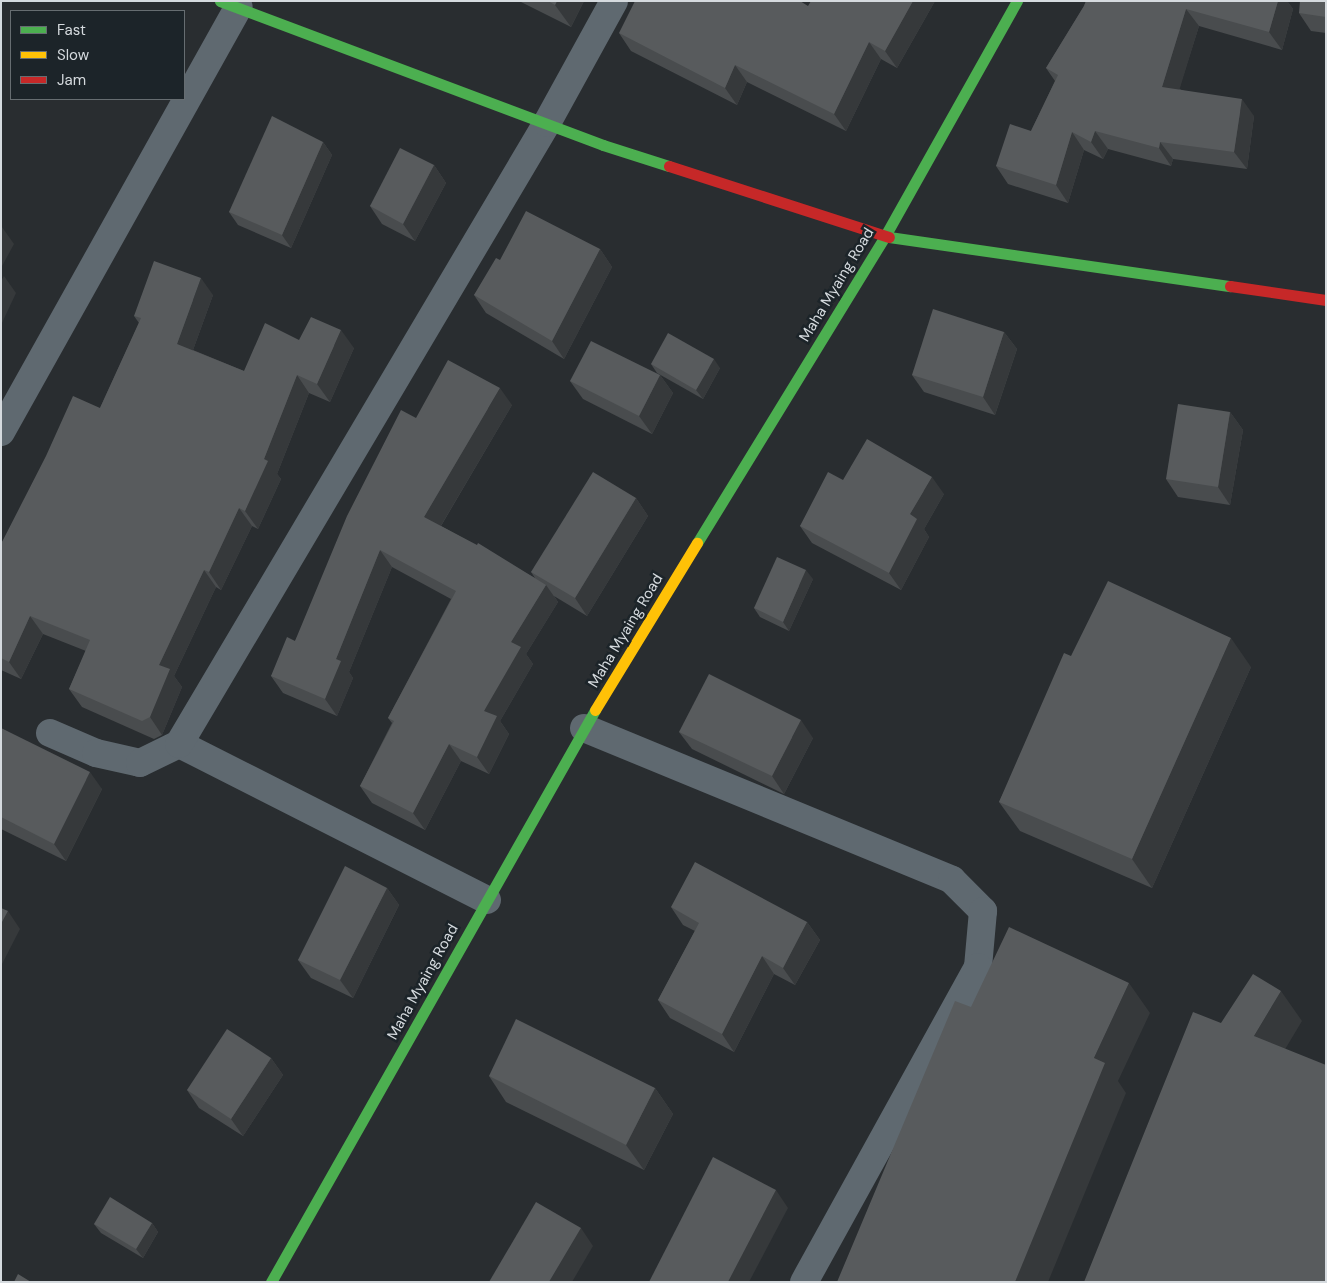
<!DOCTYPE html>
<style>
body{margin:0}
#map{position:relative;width:1327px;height:1283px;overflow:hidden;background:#292d30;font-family:"DM Sans",sans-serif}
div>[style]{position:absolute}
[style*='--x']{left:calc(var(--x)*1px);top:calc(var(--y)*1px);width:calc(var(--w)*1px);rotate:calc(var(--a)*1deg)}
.street>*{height:28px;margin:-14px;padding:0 14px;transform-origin:14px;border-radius:14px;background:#5f6970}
.fast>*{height:11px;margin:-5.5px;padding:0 5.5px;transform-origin:5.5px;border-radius:5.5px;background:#4caf50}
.slow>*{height:11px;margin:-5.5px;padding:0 5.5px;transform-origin:5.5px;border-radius:5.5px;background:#ffc107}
.jam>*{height:11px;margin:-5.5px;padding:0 5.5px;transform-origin:5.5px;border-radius:5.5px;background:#c62828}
.wall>*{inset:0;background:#494c4e}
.shaded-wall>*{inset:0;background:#36393b}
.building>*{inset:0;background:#585b5d}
span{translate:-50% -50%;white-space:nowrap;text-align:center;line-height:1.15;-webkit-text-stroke:5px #1c2429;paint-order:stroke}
.street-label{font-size:15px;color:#d5dade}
.frame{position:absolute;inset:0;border:2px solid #d5dade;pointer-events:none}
.legend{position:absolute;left:10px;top:10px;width:175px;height:90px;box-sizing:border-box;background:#1c2429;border:1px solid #666d71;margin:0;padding:6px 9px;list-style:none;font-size:15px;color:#d5dade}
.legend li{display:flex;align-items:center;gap:10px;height:25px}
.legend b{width:25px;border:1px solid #666d71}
</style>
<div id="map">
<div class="street">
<i style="--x:1;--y:432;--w:487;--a:-60.8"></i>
<i style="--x:584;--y:728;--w:398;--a:22.4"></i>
<i style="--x:952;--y:880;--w:44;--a:45"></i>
<i style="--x:983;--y:911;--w:56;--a:95.1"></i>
<i style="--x:978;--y:967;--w:360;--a:118.9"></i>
<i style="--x:50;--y:733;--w:50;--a:23.5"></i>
<i style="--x:96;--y:753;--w:45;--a:12.8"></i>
<i style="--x:140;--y:763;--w:43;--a:-26"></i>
<i style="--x:487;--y:900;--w:345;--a:-153.1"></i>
<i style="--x:179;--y:744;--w:722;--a:-59.35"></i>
<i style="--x:547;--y:123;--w:139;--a:-61.2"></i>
</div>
<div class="fast">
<i style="--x:220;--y:1;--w:409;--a:20.6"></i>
<i style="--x:603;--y:145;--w:69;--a:17.7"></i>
<i style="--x:889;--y:237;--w:345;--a:8.2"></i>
<i style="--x:697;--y:543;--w:360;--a:-58.5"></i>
<i style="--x:885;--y:236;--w:270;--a:-60.7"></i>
<i style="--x:271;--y:1282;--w:657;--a:-60.47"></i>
</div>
<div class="slow">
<i style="--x:595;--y:710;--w:196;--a:-58.6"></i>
</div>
<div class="jam">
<i style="--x:669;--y:166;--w:231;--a:17.9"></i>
<i style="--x:1230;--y:286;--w:97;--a:8.3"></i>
</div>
<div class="wall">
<i style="clip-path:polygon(519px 1px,584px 1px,571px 27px)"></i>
<i style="clip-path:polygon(935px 1px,897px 68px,881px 59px,846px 131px,747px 82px,737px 105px,631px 51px,619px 33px,808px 6px)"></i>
<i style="clip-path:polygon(1086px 1px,1287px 1px,1293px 9px,1282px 50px,1199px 26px,1179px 89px,1254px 116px,1247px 169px,1173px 159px,1171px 166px,1108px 149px,1103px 159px,1084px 150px,1068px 203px,1008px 184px,996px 166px,1031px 131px,1055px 81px,1046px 68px,1084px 6px)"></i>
<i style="clip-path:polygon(1326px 1px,1326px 33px,1311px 31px,1299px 13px)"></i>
<i style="clip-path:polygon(323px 142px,332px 155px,291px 248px,238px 225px,229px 212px)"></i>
<i style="clip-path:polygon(434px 165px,446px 183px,415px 241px,382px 224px,370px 206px)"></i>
<i style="clip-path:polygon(600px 249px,612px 267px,564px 359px,486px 313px,474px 295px,500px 260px)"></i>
<i style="clip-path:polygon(213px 295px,193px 350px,244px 371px,299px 340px,354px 348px,330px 402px,309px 393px,277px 474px,281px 479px,258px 529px,252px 526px,221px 590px,216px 587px,174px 676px,182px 687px,162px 735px,154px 739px,82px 707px,69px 689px,86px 651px,43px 634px,21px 679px,1px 670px,1px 541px,2px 542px,100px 408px,139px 323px,134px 316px)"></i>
<i style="clip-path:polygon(1004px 332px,1017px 349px,995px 415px,924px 392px,912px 375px)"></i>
<i style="clip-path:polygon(651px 364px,720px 368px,703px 399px,657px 373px)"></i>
<i style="clip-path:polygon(660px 375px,673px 393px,652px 434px,583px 399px,570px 381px)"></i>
<i style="clip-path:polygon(512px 405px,441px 526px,535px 578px,531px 572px,636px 498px,648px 516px,587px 616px,554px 596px,558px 602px,526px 654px,533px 664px,500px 721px,509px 734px,489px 774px,461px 761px,425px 830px,372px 803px,360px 786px,392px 723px,388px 718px,451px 599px,392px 567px,349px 672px,353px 678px,337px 716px,283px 693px,271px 676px,295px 641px,416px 418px)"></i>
<i style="clip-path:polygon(1230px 412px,1243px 430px,1230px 505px,1178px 497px,1166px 479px)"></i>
<i style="clip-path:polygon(843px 480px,944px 494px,924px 529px,929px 537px,901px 590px,812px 543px,800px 526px)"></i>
<i style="clip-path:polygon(813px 579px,789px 631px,760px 617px,754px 608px)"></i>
<i style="clip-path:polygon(1071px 656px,1251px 667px,1152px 888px,1020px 831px,999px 802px)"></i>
<i style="clip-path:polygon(1px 728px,102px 789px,66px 861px,1px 829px)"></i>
<i style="clip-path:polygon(679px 732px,813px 738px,784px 794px,692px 749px)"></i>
<i style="clip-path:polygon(387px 888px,399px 905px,353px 998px,311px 978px,298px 960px)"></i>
<i style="clip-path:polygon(671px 907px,807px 922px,820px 940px,795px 985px,774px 974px,734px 1052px,670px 1018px,658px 1000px,695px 931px,683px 925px)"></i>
<i style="clip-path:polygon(271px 1058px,283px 1075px,243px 1136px,199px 1108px,187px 1090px)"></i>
<i style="clip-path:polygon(489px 1076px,655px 1088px,673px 1114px,644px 1170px,506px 1102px)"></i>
<i style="clip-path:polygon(152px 1223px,158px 1232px,143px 1258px,101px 1233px,94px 1224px)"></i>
</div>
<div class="shaded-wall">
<i style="clip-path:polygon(557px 1px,584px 1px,571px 27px,555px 5px)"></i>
<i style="clip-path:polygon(913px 1px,935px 1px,897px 68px,885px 51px)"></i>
<i style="clip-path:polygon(1278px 1px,1287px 1px,1293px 9px,1282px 50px,1269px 32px)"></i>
<i style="clip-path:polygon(1186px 9px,1199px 26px,1175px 104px,1162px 87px)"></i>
<i style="clip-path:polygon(869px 42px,881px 59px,846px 131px,834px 114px)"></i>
<i style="clip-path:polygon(735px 65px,747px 82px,737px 105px,725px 88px)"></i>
<i style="clip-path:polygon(1242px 99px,1254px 116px,1247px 169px,1234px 152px)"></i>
<i style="clip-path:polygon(1095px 131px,1108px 149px,1103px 159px,1091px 142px)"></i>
<i style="clip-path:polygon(1072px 132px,1084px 150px,1068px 203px,1056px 185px)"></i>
<i style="clip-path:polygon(323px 142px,332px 155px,291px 248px,282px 235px)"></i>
<i style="clip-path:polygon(1160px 142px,1173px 159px,1171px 166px,1159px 148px)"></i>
<i style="clip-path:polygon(434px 165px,446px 183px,415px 241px,403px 224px)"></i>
<i style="clip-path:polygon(2px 227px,14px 244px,1px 268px,1px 228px)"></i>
<i style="clip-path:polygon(600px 249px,612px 267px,564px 359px,552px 341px)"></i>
<i style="clip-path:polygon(4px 276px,16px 293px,1px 325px,1px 281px)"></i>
<i style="clip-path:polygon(201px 278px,213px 295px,189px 361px,177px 344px)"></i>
<i style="clip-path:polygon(341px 330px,354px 348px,330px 402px,317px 384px)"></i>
<i style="clip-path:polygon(1004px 332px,1017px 349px,995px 415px,983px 397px)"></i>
<i style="clip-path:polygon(714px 359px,720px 368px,703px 399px,696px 390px)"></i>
<i style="clip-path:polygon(297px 375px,309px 393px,277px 474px,281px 479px,258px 529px,245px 511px,264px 459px)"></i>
<i style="clip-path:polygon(660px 375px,673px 393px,652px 434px,639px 416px)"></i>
<i style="clip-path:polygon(500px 388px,512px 405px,436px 534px,424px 517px)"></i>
<i style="clip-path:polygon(1230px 412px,1243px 430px,1230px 505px,1218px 487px)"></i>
<i style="clip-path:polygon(932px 477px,944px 494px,924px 529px,929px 537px,901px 590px,889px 573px,910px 514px)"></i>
<i style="clip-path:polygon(636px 498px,648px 516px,587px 616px,575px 598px)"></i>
<i style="clip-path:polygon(239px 508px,252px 526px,221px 590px,209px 572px)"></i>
<i style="clip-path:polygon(380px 550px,392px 567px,349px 672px,353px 678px,337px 716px,325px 699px,336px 659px)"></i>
<i style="clip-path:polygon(204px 570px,216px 587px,174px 676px,182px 687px,162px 735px,150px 717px,159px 665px)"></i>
<i style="clip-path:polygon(806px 570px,813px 579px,789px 631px,783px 622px)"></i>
<i style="clip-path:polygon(546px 585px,558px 602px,526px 654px,533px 664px,500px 721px,509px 734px,489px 774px,477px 757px,484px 711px,511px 642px)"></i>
<i style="clip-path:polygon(30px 616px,43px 634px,21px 679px,9px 662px)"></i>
<i style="clip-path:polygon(1231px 638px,1251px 667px,1152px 888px,1132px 859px)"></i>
<i style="clip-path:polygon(801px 720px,813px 738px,784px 794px,772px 776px)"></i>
<i style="clip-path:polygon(449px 744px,461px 761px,425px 830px,413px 813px)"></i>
<i style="clip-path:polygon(90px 772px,102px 789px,66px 861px,54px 844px)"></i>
<i style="clip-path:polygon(387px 888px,399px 905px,353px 998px,340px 980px)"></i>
<i style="clip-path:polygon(8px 911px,20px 929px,1px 966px,1px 924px)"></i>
<i style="clip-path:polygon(807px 922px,820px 940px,795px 985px,783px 968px)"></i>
<i style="clip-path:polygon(762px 956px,774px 974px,734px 1052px,722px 1034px)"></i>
<i style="clip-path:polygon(1129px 983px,1150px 1013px,1118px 1081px,1126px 1093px,1048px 1282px,1015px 1282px,1094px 1058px)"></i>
<i style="clip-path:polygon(1281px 991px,1302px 1021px,1275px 1066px,1254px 1036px)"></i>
<i style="clip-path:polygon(271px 1058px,283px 1075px,243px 1136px,231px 1119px)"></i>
<i style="clip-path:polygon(655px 1088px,673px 1114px,644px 1170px,626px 1145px)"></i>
<i style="clip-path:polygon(776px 1190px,788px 1208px,749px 1282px,728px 1282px)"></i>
<i style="clip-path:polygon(152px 1223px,158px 1232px,143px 1258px,136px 1249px)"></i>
<i style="clip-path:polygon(581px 1228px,593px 1246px,572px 1282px,549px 1282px)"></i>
</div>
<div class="building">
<i style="clip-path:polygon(548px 1px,557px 1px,555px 5px)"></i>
<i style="clip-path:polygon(635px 1px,800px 1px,808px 6px,811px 1px,913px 1px,885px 51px,869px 42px,834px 114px,735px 65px,725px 88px,619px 33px)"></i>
<i style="clip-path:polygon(1086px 1px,1278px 1px,1269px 32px,1186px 9px,1162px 87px,1242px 99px,1234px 152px,1160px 142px,1159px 148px,1095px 131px,1091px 142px,1072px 132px,1056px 185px,996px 166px,1010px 124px,1031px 131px,1058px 75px,1046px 68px,1084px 6px)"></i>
<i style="clip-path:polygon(1300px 1px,1326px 1px,1326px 17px,1299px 13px)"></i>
<i style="clip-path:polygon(272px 116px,323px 142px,282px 235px,229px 212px)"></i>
<i style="clip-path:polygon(400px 148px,434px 165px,403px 224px,370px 206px)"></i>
<i style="clip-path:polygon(526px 211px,600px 249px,552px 341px,474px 295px,496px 258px,500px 260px)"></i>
<i style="clip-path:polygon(154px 261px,201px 278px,177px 344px,244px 371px,265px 323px,299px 340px,311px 317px,341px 330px,317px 384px,297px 375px,264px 459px,268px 461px,245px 511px,239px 508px,209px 572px,204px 570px,159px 665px,170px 669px,150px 717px,142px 721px,69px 689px,90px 640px,30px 616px,9px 662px,1px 658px,1px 541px,2px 542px,46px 456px,73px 396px,100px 408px,141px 318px,134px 316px)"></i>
<i style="clip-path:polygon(933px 309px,1004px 332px,983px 397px,912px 375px)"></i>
<i style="clip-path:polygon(668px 333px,714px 359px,696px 390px,651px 364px)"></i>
<i style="clip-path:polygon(591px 341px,660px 375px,639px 416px,570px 381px)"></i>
<i style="clip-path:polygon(448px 360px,500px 388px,424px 517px,477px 545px,478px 543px,546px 585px,511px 642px,521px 647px,484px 711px,497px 716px,477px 757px,449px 744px,413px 813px,360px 786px,394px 721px,388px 718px,456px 591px,380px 550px,336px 659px,341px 661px,325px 699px,271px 676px,287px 637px,295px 641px,347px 516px,401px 410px,416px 418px)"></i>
<i style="clip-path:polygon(1178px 404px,1230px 412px,1218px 487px,1166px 479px)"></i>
<i style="clip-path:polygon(867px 439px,932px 477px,910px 514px,917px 519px,889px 573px,800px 526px,828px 472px,843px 480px)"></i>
<i style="clip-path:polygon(593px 472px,636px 498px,575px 598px,531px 572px)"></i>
<i style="clip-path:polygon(777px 557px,806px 570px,783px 622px,754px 608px)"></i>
<i style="clip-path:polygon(1108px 581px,1231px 638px,1132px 859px,999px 802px,1064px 653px,1071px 656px)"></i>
<i style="clip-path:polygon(709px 674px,801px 720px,772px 776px,679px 732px)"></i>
<i style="clip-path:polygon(1px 728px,90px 772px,54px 844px,1px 817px)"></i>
<i style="clip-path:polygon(695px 862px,807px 922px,783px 968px,762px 956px,722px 1034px,658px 1000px,699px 923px,671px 907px)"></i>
<i style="clip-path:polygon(345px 866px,387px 888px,340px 980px,298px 960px)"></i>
<i style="clip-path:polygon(1px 908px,8px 911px,1px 924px)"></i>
<i style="clip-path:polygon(1009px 927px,1129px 983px,1094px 1058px,1105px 1063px,1015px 1282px,837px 1282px,955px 1001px,971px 1007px)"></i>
<i style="clip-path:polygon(1253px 974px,1281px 991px,1254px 1036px,1326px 1065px,1326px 1282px,1084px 1282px,1193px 1012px,1221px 1023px)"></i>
<i style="clip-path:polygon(516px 1019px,655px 1088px,626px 1145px,489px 1076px)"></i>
<i style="clip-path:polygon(227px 1029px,271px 1058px,231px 1119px,187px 1090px)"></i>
<i style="clip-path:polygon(713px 1157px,776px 1190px,728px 1282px,649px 1282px)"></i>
<i style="clip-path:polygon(110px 1197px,152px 1223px,136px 1249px,94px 1224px)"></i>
<i style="clip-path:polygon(536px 1202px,581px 1228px,549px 1282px,489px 1282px)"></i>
<i style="clip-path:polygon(18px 1274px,31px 1282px,14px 1282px)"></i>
</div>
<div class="street-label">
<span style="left:837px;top:285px;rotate:-59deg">Maha Myaing Road</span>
<span style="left:626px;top:631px;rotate:-59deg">Maha Myaing Road</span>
<span style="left:423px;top:982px;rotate:-61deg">Maha Myaing Road</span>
</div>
<div class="frame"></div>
<ul class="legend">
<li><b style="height:6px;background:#4caf50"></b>Fast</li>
<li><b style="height:6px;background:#ffc107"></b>Slow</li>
<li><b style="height:6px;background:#c62828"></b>Jam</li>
</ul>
</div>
